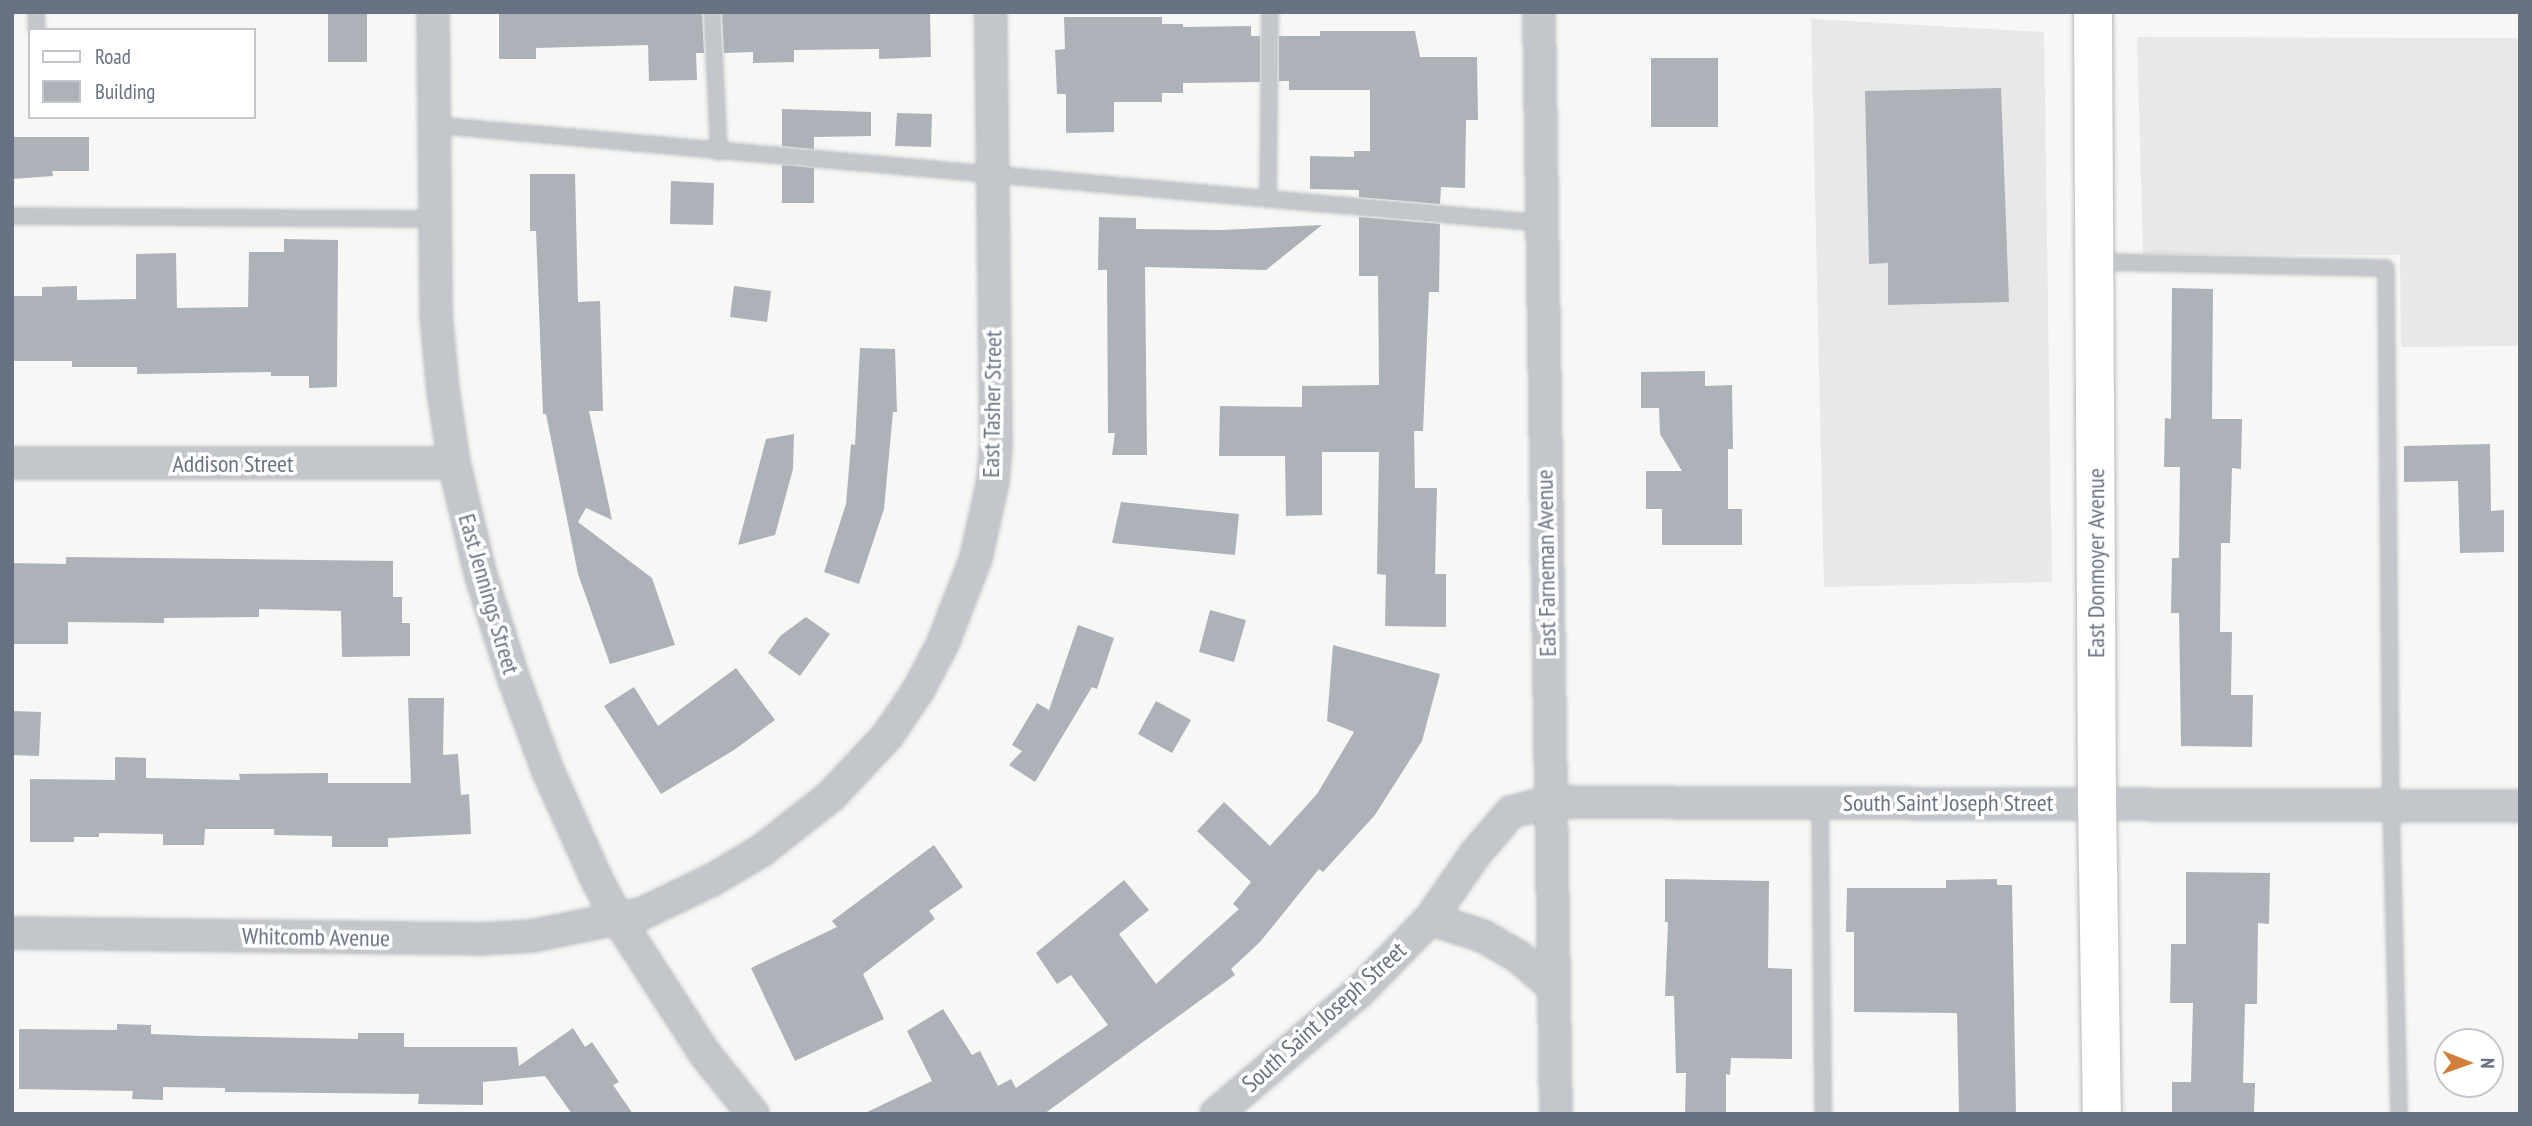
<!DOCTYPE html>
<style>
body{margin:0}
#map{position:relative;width:2532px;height:1126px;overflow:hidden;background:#f7f7f5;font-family:"PT Sans Narrow",sans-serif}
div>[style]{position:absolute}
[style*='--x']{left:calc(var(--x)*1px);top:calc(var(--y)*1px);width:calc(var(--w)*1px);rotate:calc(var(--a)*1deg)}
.built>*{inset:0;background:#e8e8e8}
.building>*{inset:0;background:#adb2b8}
.roads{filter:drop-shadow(0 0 2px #b6b9be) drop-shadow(0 0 2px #b6b9be)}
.lane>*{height:14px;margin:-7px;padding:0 7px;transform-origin:7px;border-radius:7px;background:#c3c6ca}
.street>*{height:30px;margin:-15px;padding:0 15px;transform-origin:15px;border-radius:15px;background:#c3c6ca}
.secondary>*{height:38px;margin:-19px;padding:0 19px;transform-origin:19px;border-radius:19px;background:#fff}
span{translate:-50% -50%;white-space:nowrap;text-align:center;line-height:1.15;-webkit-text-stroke:7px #fff;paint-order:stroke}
.street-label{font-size:24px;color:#697283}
.frame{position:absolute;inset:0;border:14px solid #697283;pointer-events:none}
.legend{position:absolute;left:28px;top:28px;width:228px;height:91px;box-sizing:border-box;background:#fff;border:2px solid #c3c7cd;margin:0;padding:9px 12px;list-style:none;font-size:21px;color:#697283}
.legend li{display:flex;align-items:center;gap:14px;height:35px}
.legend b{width:35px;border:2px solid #c3c7cd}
.north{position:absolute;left:2434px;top:1028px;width:70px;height:70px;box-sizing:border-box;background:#fff;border:2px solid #c3c7cd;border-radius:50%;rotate:91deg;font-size:19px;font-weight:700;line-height:28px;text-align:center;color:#697283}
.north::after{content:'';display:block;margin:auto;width:24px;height:32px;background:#d1803b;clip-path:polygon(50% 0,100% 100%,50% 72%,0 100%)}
</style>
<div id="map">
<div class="built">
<i style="clip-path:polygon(1811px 19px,2044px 32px,2052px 582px,1824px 587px)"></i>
<i style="clip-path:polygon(2137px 37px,2520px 38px,2520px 346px,2401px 347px,2400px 255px,2143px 254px)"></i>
</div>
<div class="building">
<i style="clip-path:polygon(328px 12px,367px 12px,367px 62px,328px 62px)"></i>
<i style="clip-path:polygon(499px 12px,702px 12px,704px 53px,696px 53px,697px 80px,649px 81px,648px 45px,536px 48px,536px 59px,499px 59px)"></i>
<i style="clip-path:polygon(722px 12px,930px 12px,931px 57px,879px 59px,879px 49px,794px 50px,794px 62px,753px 63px,753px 52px,724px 53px)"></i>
<i style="clip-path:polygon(1064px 17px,1162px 17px,1162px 24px,1183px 24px,1183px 27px,1251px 26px,1251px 36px,1260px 36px,1260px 82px,1183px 83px,1183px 93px,1162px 93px,1162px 102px,1114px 102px,1114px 132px,1066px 133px,1066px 94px,1057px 94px,1055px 50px,1065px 49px)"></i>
<i style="clip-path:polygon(1320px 31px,1415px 31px,1420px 57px,1477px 57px,1478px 120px,1466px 120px,1465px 188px,1441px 187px,1440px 204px,1359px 197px,1359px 190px,1310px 189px,1310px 156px,1354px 157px,1354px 151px,1370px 151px,1370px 90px,1289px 90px,1289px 81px,1279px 81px,1279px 36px,1320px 36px)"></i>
<i style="clip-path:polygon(1651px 58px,1718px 58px,1718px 127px,1651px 127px)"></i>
<i style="clip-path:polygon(2001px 88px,2009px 302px,1888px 305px,1888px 263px,1869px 264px,1865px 91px)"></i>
<i style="clip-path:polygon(782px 109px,871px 112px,871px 136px,814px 137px,814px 149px,782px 146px)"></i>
<i style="clip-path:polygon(897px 113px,932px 114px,931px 147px,895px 146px)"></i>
<i style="clip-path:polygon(12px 137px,89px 137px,89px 171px,52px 171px,53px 176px,12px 179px)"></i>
<i style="clip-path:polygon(782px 165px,814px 168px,814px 203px,782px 203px)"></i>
<i style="clip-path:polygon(530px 174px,575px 174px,578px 302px,600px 301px,603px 411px,589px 411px,612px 520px,586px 508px,578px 522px,652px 578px,675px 645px,610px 664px,578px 574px,546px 414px,543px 414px,536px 231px,530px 231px)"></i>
<i style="clip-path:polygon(671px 181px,714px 183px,713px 225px,670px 224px)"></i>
<i style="clip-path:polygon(1099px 217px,1136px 218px,1136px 229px,1222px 230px,1322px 225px,1266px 270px,1145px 267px,1147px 455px,1112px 455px,1115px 433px,1108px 433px,1107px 270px,1098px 270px)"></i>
<i style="clip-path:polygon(1359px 217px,1440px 224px,1439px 292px,1429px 292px,1423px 431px,1414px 431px,1415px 488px,1437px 488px,1435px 574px,1446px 574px,1446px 627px,1385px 626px,1386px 575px,1377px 574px,1379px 452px,1322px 452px,1322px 515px,1286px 516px,1285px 456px,1219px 456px,1220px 406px,1302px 407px,1302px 386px,1379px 385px,1378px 276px,1359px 276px)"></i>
<i style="clip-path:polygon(284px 239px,338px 240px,337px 387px,309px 388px,309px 376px,271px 376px,271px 372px,137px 374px,137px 367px,72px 367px,72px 361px,12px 361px,12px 296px,42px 296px,42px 287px,77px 286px,77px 300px,136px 299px,136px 254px,176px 253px,177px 308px,248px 307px,249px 252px,284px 252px)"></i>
<i style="clip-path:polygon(734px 286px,771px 291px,767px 322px,730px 317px)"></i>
<i style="clip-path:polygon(2172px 288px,2213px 289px,2212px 419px,2242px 419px,2241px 469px,2232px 468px,2230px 543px,2221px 543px,2220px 632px,2232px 632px,2231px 695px,2253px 695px,2252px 747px,2181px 746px,2179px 613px,2171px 613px,2172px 558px,2179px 558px,2180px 467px,2164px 467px,2165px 418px,2171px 419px)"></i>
<i style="clip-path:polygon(860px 348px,895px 349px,897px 412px,893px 412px,884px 509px,859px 584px,824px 572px,846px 504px,851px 444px,855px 445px)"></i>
<i style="clip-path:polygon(1705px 371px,1705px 386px,1732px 385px,1733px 449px,1728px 449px,1728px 509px,1742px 509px,1742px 545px,1662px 545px,1662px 509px,1646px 509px,1646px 471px,1682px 471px,1660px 434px,1659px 408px,1641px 408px,1641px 372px)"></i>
<i style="clip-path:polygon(794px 434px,793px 469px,775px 535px,738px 545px,766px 439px)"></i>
<i style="clip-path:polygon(2490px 444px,2491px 511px,2504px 510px,2504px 552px,2460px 553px,2458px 481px,2404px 482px,2404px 446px)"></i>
<i style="clip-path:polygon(1121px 502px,1239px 514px,1235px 555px,1112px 543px)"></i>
<i style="clip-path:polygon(66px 557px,393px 561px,393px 597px,402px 597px,402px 623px,410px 623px,410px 656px,342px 657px,341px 611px,259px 609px,259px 617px,164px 618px,164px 623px,68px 622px,68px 644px,12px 644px,12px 563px,66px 564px)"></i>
<i style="clip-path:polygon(1210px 610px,1246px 620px,1234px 662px,1199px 652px)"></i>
<i style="clip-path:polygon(806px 617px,830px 634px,800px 676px,768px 653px,780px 636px)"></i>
<i style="clip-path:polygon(1078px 625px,1114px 638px,1097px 689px,1092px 687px,1035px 782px,1009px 765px,1022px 751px,1012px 745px,1037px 703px,1049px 710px)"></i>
<i style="clip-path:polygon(1333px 645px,1440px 674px,1422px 741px,1375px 815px,1323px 872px,1319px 869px,1260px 942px,1231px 969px,1235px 975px,1044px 1114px,863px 1114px,932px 1081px,907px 1031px,943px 1009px,972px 1055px,980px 1051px,998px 1086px,1011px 1079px,1016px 1088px,1108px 1025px,1071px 975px,1057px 984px,1036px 953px,1124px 880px,1149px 910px,1119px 934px,1156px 984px,1239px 909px,1233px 904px,1251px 882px,1197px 831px,1224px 802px,1270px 846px,1317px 794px,1354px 732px,1327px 721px)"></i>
<i style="clip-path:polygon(736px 668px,775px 720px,734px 750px,661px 794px,604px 706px,634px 687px,658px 726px)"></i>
<i style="clip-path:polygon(408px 698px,444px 698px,443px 755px,458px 754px,461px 795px,469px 794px,471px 834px,388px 838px,388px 847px,332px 847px,332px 836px,274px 835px,274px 829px,205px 829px,204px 845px,163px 845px,163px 834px,99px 833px,99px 837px,74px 837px,74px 842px,30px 842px,30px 779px,115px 780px,115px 757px,146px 758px,146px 778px,240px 780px,239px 774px,328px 773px,328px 783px,411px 783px)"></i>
<i style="clip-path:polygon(1156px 701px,1191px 720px,1172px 753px,1138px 734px)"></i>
<i style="clip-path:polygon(12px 711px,41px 712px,39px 756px,12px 755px)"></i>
<i style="clip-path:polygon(934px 845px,963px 887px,929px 911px,935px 919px,863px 974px,884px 1019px,795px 1061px,751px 968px,837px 927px,832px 921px)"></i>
<i style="clip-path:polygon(2186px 872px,2270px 873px,2269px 924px,2258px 923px,2257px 1004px,2245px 1004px,2243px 1083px,2255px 1083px,2254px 1114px,2172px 1114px,2172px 1082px,2191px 1082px,2193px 1003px,2170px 1003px,2171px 944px,2186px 944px)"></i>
<i style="clip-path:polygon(1665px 879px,1769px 881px,1768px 968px,1792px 969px,1792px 1059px,1731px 1058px,1730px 1075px,1726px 1074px,1726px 1114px,1685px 1114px,1686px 1073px,1676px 1073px,1674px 996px,1665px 996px,1668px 922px,1665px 922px)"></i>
<i style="clip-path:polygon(1997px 879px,1997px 885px,2012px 885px,2016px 1114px,1959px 1114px,1957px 1013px,1854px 1012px,1854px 932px,1846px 932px,1847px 888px,1946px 888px,1946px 880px)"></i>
<i style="clip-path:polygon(117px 1024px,151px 1025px,151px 1034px,201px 1036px,358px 1039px,358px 1033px,404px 1033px,404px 1047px,517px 1047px,519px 1066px,573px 1028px,585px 1047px,592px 1042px,619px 1082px,613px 1085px,633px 1114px,572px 1114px,545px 1076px,483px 1082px,483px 1105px,418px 1104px,419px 1094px,225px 1092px,225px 1088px,163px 1087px,163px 1100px,132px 1099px,133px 1091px,19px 1089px,19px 1029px,117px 1030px)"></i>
</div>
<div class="roads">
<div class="lane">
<i style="--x:36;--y:12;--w:18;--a:87"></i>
<i style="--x:712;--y:12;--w:140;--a:87.1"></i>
<i style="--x:434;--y:125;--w:1111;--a:5.06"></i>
<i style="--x:1268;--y:199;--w:187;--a:-89.4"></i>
<i style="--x:12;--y:216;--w:422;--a:0.4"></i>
<i style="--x:2097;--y:262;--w:289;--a:1.2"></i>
<i style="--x:2386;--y:268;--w:537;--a:89.47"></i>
<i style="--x:2391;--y:805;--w:309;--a:88.5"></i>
<i style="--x:1820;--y:803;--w:311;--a:89.4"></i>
</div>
<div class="street">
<i style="--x:433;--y:12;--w:303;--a:89.4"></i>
<i style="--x:436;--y:315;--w:75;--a:84.7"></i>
<i style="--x:443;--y:390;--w:74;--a:81.4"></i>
<i style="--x:454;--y:463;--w:116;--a:76.6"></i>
<i style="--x:481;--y:576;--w:106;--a:72.4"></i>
<i style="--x:513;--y:677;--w:100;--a:69.6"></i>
<i style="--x:548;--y:771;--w:120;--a:65.8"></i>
<i style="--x:597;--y:880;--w:44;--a:61.7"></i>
<i style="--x:618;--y:919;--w:161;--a:57.2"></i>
<i style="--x:705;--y:1054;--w:77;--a:51.3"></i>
<i style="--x:1539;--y:12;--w:1102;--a:89.12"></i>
<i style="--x:12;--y:463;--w:442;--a:0"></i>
<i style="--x:1430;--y:919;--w:56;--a:17.8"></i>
<i style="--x:1483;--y:936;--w:42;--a:30.3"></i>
<i style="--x:1519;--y:957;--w:44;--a:41.3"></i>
<i style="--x:12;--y:933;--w:466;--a:0.7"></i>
<i style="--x:478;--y:939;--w:54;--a:-3.2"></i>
<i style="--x:532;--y:936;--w:111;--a:-11.4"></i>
<i style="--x:641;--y:914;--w:79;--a:-25.6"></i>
<i style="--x:712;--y:880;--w:57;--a:-30.6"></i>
<i style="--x:761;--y:851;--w:89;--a:-38.2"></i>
<i style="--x:831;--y:796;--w:83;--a:-46.9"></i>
<i style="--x:888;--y:735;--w:55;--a:-56"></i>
<i style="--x:919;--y:689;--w:52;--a:-62.4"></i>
<i style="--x:943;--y:643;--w:91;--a:-68.8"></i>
<i style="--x:976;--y:558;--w:79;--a:-77.6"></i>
<i style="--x:993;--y:481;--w:36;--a:-85"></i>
<i style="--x:996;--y:445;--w:433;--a:-90.7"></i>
<i style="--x:1216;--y:1114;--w:188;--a:-40.5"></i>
<i style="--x:1359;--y:992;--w:102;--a:-45.8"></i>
<i style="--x:1430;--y:919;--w:80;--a:-55.1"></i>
<i style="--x:1476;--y:853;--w:54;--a:-49.5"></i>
<i style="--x:1511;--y:812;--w:40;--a:-14.4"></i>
<i style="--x:1550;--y:802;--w:970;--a:0.24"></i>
</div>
<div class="secondary">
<i style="--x:2093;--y:12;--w:791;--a:89.71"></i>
<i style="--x:2097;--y:803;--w:311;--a:89.1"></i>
</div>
</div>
<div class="street-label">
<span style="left:992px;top:404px;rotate:-89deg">East Tasher Street</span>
<span style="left:233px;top:464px">Addison Street</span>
<span style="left:1546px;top:563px;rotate:-91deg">East Farneman Avenue</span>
<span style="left:2096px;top:563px;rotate:-90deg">East Donmoyer Avenue</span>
<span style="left:489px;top:594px;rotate:74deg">East Jennings Street</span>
<span style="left:1948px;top:803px">South Saint Joseph Street</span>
<span style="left:316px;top:937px;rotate:1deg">Whitcomb Avenue</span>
<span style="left:1324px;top:1017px;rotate:-42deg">South Saint Joseph Street</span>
</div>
<div class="frame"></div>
<ul class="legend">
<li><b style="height:9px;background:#fff"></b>Road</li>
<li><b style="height:19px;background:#adb2b8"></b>Building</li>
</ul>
<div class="north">N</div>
</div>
